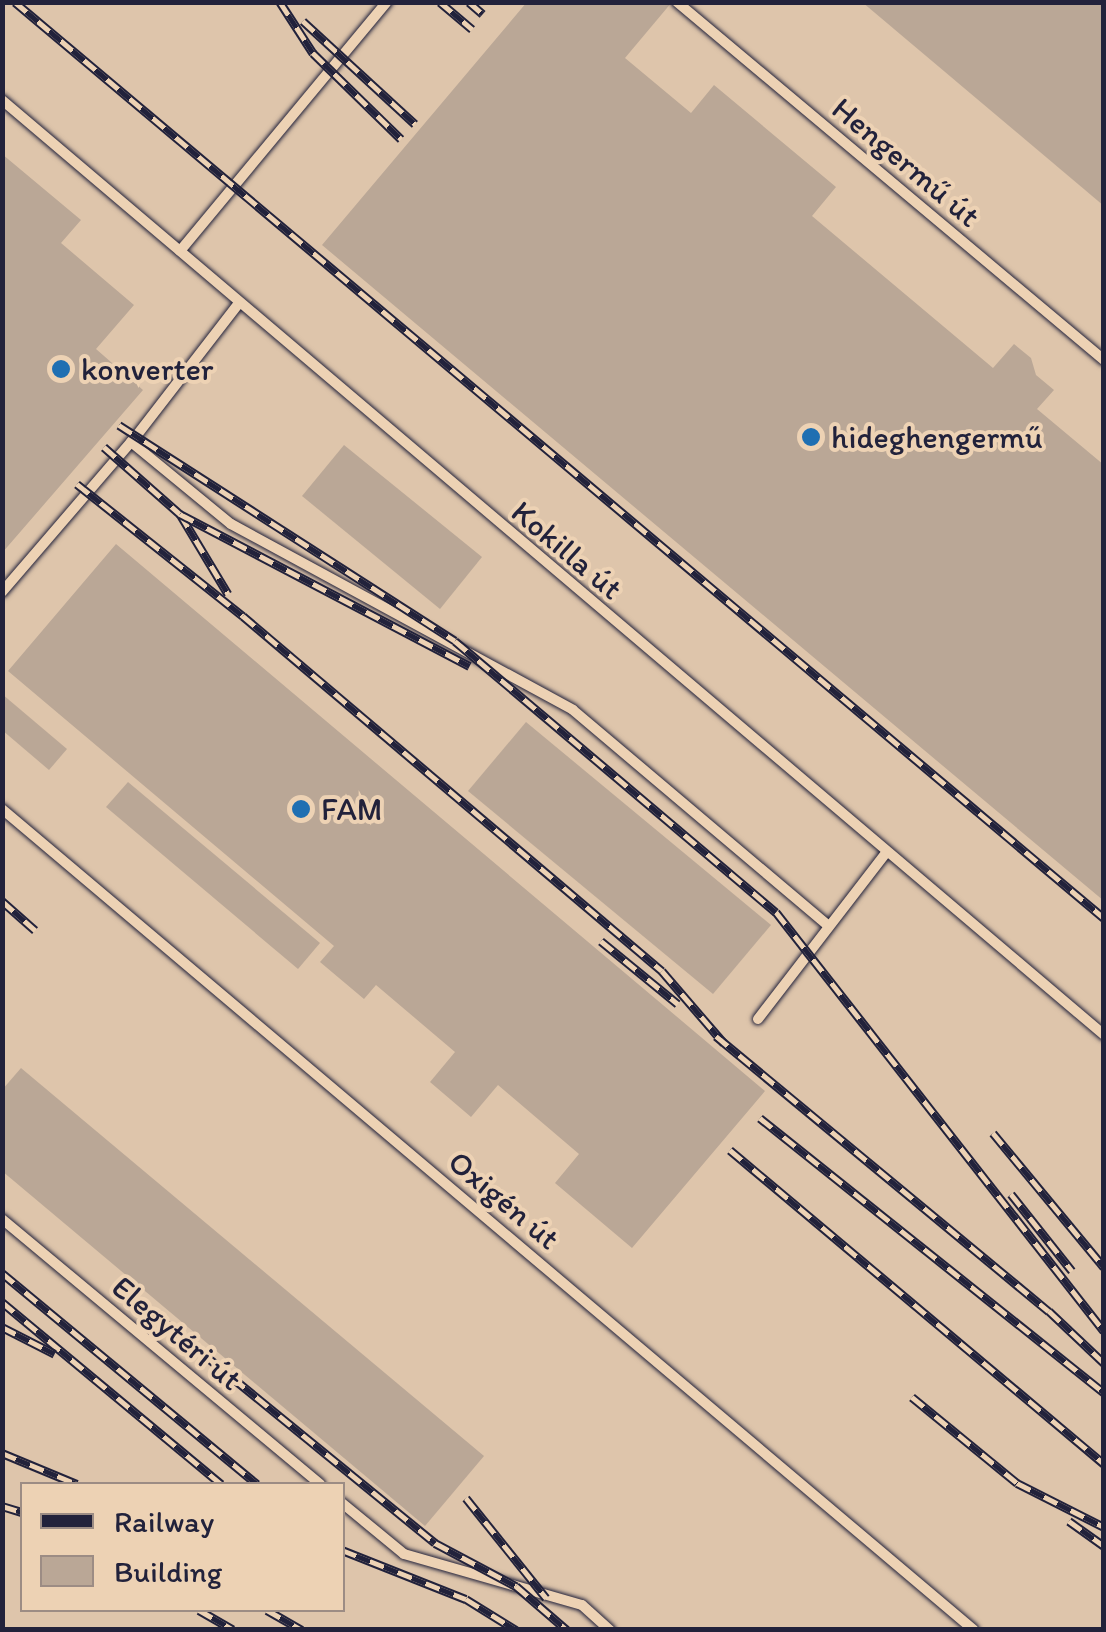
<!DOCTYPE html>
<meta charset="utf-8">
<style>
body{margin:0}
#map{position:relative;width:1106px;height:1632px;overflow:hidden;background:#edd2b4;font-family:Itim,sans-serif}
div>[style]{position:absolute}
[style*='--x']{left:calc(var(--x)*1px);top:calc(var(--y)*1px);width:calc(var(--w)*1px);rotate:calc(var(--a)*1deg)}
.built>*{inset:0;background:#dec5ab}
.building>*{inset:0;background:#baa796}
.roads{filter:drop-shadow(0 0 2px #22223b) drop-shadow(0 0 2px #22223b)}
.lane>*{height:10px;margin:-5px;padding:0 5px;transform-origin:5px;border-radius:5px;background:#edd2b4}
.rail>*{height:9px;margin-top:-4.5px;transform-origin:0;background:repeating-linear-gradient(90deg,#edd2b4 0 15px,#22223b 0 30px);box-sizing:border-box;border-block:2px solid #22223b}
.dots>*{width:28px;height:28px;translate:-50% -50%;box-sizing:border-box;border:5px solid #edd2b4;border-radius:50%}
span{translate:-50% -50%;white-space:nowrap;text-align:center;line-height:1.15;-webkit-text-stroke:8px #edd2b4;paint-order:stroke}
.street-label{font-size:32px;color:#22223b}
.poi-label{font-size:32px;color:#22223b}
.left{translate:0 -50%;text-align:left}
.frame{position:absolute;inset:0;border:5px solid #22223b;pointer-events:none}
.legend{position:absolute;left:20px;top:1482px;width:325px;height:130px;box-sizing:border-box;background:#edd2b4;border:2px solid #9c8c84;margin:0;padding:12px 18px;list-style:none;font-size:30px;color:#22223b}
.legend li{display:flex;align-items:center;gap:20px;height:50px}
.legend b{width:50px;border:2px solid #9c8c84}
</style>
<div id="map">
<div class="built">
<i style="clip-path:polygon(evenodd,3px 3px,1103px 3px,1103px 1629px,3px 1630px,3px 3px,22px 1484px,342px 1484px,342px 1610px,22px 1610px,22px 1484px)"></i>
</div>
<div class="building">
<i style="clip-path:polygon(527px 2px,672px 2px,625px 58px,691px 113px,714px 85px,836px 187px,812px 216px,993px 368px,1014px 344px,1031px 358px,1036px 375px,1054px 390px,1037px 409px,1104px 465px,1104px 901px,322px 245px)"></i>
<i style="clip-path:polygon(862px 2px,1104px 2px,1104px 206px)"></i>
<i style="clip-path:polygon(2px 154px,81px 220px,61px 243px,134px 305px,96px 349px,143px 390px,2px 553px)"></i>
<i style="clip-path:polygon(344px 445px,482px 557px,440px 609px,302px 496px)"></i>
<i style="clip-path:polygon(116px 544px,765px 1091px,632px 1248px,555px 1183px,579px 1154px,498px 1085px,471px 1117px,430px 1082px,455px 1052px,376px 985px,364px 999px,320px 962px,334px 946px,8px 671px)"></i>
<i style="clip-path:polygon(2px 694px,67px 749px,49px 770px,2px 730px)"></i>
<i style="clip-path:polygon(526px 722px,771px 925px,713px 994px,468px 791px)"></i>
<i style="clip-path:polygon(128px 782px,320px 943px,298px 969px,106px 807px)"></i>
<i style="clip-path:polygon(21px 1068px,484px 1456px,425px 1526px,2px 1171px,2px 1090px)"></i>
</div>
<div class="roads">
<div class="lane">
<i style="--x:677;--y:2;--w:557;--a:39.98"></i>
<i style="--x:2;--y:100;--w:1445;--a:40.31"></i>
<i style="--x:180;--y:251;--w:324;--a:-50.3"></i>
<i style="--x:131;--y:442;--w:129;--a:39.4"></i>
<i style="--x:231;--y:524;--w:389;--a:28.5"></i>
<i style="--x:573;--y:710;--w:333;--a:40.2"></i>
<i style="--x:2;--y:592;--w:207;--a:-49.3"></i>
<i style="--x:137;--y:435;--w:167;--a:-52.3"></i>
<i style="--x:2;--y:809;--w:1272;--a:40.19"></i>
<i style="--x:758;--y:1019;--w:208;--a:-52.4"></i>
<i style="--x:2;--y:1219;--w:414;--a:39.8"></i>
<i style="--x:342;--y:1503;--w:80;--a:39.4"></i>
<i style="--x:404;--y:1554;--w:185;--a:16"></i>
<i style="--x:582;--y:1605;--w:38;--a:42"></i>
</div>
</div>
<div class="rail">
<i style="--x:15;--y:2;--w:1423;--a:40.07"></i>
<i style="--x:280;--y:2;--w:61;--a:57.1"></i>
<i style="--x:313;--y:53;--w:123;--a:44.3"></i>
<i style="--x:440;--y:2;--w:42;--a:40.2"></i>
<i style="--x:469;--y:2;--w:18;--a:41"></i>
<i style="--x:303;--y:21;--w:152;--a:42.6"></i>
<i style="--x:119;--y:425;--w:399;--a:32.7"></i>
<i style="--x:455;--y:641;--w:420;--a:40.2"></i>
<i style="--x:776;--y:912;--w:532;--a:51.95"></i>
<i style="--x:104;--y:447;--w:101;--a:41.4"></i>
<i style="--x:180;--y:514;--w:93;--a:59"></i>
<i style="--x:77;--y:484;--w:212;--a:38.5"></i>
<i style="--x:243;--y:616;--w:549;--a:40.27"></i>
<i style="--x:662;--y:971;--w:95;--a:49.3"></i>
<i style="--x:180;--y:514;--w:327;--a:27.7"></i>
<i style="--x:2;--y:901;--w:44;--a:41.3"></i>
<i style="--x:601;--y:941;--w:99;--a:39.3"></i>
<i style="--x:716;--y:1036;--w:432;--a:39.6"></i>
<i style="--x:1049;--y:1311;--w:76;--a:43.4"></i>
<i style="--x:760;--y:1118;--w:440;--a:38.6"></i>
<i style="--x:993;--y:1133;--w:174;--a:50.4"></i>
<i style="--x:730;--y:1150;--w:488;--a:40"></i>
<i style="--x:1011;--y:1194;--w:98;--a:51.6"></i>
<i style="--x:2;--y:1273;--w:331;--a:39.6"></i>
<i style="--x:2;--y:1302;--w:285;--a:39.7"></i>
<i style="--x:163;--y:1321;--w:351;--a:39.2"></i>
<i style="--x:435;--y:1543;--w:92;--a:28"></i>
<i style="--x:516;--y:1586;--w:67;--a:40.8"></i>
<i style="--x:2;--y:1327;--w:59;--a:27"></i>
<i style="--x:912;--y:1397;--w:136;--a:39.3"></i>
<i style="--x:1017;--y:1483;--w:97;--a:26.8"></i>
<i style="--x:2;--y:1453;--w:81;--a:22.5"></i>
<i style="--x:466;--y:1498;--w:128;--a:51.3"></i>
<i style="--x:2;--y:1506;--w:21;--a:17"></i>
<i style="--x:1069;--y:1521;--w:43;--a:35.5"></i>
<i style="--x:342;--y:1550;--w:133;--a:21.6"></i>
<i style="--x:466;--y:1599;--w:59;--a:31.8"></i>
<i style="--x:199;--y:1610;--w:39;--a:30"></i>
<i style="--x:267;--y:1610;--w:40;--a:29.7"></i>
</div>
<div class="dots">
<i style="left:61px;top:369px;background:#1f6fb2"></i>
<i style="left:811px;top:437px;background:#1f6fb2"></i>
<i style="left:301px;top:809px;background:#1f6fb2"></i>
</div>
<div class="street-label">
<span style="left:906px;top:162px;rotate:40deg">Hengermű út</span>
<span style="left:567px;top:550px;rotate:40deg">Kokilla út</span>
<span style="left:504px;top:1200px;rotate:40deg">Oxigén út</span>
<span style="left:177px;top:1333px;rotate:40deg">Elegytéri út</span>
</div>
<div class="poi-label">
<span class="left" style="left:81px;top:369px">konverter</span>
<span class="left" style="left:831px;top:437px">hideghengermű</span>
<span class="left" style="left:321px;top:809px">FAM</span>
</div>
<div class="frame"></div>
<ul class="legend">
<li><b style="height:12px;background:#22223b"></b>Railway</li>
<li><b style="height:28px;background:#baa796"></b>Building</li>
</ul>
</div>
